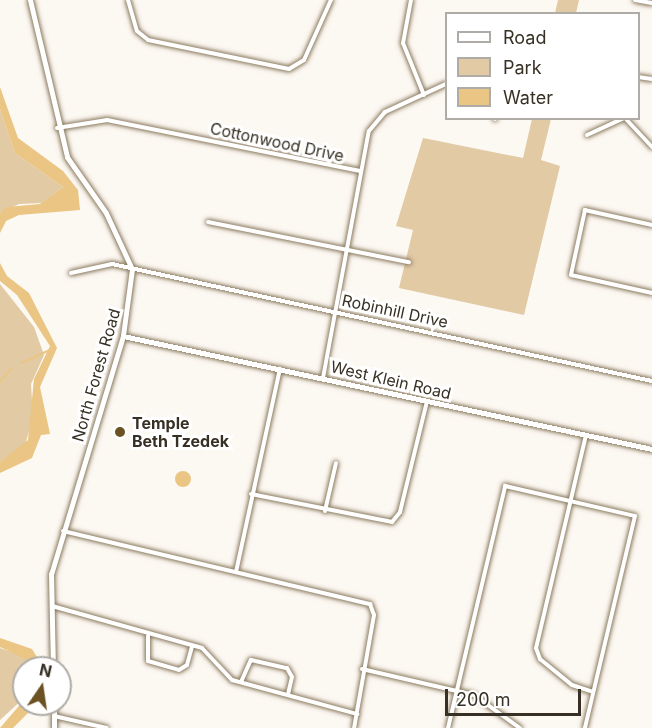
<!DOCTYPE html>
<style>
body{margin:0}
#map{position:relative;width:652px;height:728px;overflow:hidden;background:#fcf8f2;font-family:Inter,sans-serif}
div>[style]{position:absolute}
[style*='--x']{left:calc(var(--x)*1px);top:calc(var(--y)*1px);width:calc(var(--w)*1px);rotate:calc(var(--a)*1deg)}
.green>*{inset:0;background:#e1caa4}
.water>*{inset:0;background:#ebc584}
.round{border-radius:50%}
.stream>*{height:1.5px;margin:-0.75px;padding:0 0.75px;transform-origin:0.75px;border-radius:0.75px;background:#ebc584}
.roads{filter:drop-shadow(0 0 2px #8b7a5e) drop-shadow(0 0 2px #8b7a5e)}
.street>*{height:4px;margin:-2px;padding:0 2px;transform-origin:2px;border-radius:2px;background:#fff}
.secondary>*{height:5px;margin:-2.5px;padding:0 2.5px;transform-origin:2.5px;border-radius:2.5px;background:#fff}
.dots>*{width:16px;height:16px;translate:-50% -50%;box-sizing:border-box;border:3px solid #fff;border-radius:50%}
span{translate:-50% -50%;white-space:nowrap;text-align:center;line-height:1.15;-webkit-text-stroke:6px #fff;paint-order:stroke}
.street-label{font-size:16px;color:#373024}
.poi-label{font-size:16px;color:#373024;font-weight:700}
.left{translate:0 -50%;text-align:left}
.legend{position:absolute;left:445px;top:12px;width:195px;height:108px;box-sizing:border-box;background:#fff;border:2px solid #afaca7;margin:0;padding:8px 10px;list-style:none;font-size:18px;color:#373024}
.legend li{display:flex;align-items:center;gap:12px;height:30px}
.legend b{width:30px;border:2px solid #afaca7}
.north{position:absolute;left:12px;top:656px;width:60px;height:60px;box-sizing:border-box;background:#fff;border:2px solid #afaca7;border-radius:50%;rotate:13deg;font-size:16px;font-weight:700;line-height:24px;text-align:center;color:#373024}
.north::after{content:'';display:block;margin:auto;width:21px;height:27px;background:#6c5223;clip-path:polygon(50% 0,100% 100%,50% 72%,0 100%)}
.scale{position:absolute;left:445px;top:689px;width:136px;height:27px;box-sizing:border-box;border:3px solid #373024;border-top:0;padding-left:8px;font-size:18px;line-height:21px;white-space:nowrap;color:#373024;-webkit-text-stroke:4px #fff;paint-order:stroke}
</style>
<div id="map">
<div class="green">
<i style="clip-path:polygon(558px 0,579px 0,576px 13px,555px 13px)"></i>
<i style="clip-path:polygon(0 109px,15px 153px,63px 187px,42px 203px,19px 204px,0 213px)"></i>
<i style="clip-path:polygon(532px 119px,551px 119px,541px 160px,560px 166px,524px 315px,399px 288px,413px 230px,396px 226px,423px 138px,523px 158px)"></i>
<i style="clip-path:polygon(0 284px,34px 327px,44px 355px,31px 384px,33px 418px,25px 445px,0 462px)"></i>
<i style="clip-path:polygon(0 648px,28px 658px,33px 668px,24px 668px,24px 698px,0 720px)"></i>
</div>
<div class="water">
<i style="clip-path:polygon(0 87px,18px 138px,63px 171px,78px 190px,80px 210px,19px 215px,6px 221px,0 233px,0 213px,7px 207px,40px 204px,63px 187px,15px 153px,0 109px)"></i>
<i style="clip-path:polygon(0 263px,7px 276px,29px 293px,57px 348px,40px 387px,50px 434px,41px 435px,32px 458px,0 473px,0 462px,28px 440px,34px 379px,50px 346px,17px 295px,0 281px)"></i>
<i class="round" style="left:175px;top:471px;width:16px;height:16px"></i>
<i style="clip-path:polygon(0 638px,32px 649px,44px 668px,0 647px)"></i>
<i style="clip-path:polygon(24px 700px,37px 704px,13px 728px,0 728px)"></i>
</div>
<div class="stream">
<i style="--x:22;--y:363;--w:29;--a:-25"></i>
<i style="--x:0;--y:382;--w:18;--a:-49"></i>
</div>
<div class="roads">
<div class="street">
<i style="--x:128;--y:0;--w:32;--a:74"></i>
<i style="--x:137;--y:31;--w:14;--a:39"></i>
<i style="--x:148;--y:40;--w:144;--a:11.6"></i>
<i style="--x:289;--y:69;--w:17;--a:-31"></i>
<i style="--x:304;--y:60;--w:66;--a:-65.8"></i>
<i style="--x:411;--y:0;--w:44;--a:100.5"></i>
<i style="--x:403;--y:43;--w:56;--a:68"></i>
<i style="--x:635;--y:0;--w:17;--a:10"></i>
<i style="--x:638;--y:77;--w:14;--a:8"></i>
<i style="--x:495;--y:118;--w:1;--a:90"></i>
<i style="--x:625;--y:118;--w:40;--a:47"></i>
<i style="--x:57;--y:128;--w:51;--a:-9.1"></i>
<i style="--x:107;--y:120;--w:257;--a:11.4"></i>
<i style="--x:587;--y:135;--w:41;--a:-24.7"></i>
<i style="--x:208;--y:222;--w:205;--a:11.3"></i>
<i style="--x:652;--y:225;--w:69;--a:-167.4"></i>
<i style="--x:585;--y:210;--w:66;--a:102.2"></i>
<i style="--x:571;--y:275;--w:83;--a:12.5"></i>
<i style="--x:71;--y:273;--w:42;--a:-12.4"></i>
<i style="--x:112;--y:264;--w:553;--a:12.23"></i>
<i style="--x:323;--y:378;--w:251;--a:-79.5"></i>
<i style="--x:369;--y:131;--w:25;--a:-50"></i>
<i style="--x:385;--y:112;--w:67;--a:-24.7"></i>
<i style="--x:586;--y:435;--w:219;--a:103.2"></i>
<i style="--x:536;--y:648;--w:12;--a:70"></i>
<i style="--x:540;--y:659;--w:41;--a:39.1"></i>
<i style="--x:572;--y:685;--w:22;--a:18"></i>
<i style="--x:251;--y:494;--w:144;--a:11.2"></i>
<i style="--x:392;--y:522;--w:13;--a:-51"></i>
<i style="--x:400;--y:512;--w:114;--a:-76.3"></i>
<i style="--x:325;--y:511;--w:49;--a:-77.1"></i>
<i style="--x:63;--y:531;--w:316;--a:13.4"></i>
<i style="--x:370;--y:604;--w:12;--a:70"></i>
<i style="--x:374;--y:615;--w:115;--a:100"></i>
<i style="--x:236;--y:572;--w:208;--a:-77.8"></i>
<i style="--x:52;--y:606;--w:156;--a:15.6"></i>
<i style="--x:202;--y:648;--w:44;--a:46.8"></i>
<i style="--x:232;--y:680;--w:130;--a:15.2"></i>
<i style="--x:148;--y:636;--w:25;--a:90"></i>
<i style="--x:148;--y:661;--w:32;--a:16"></i>
<i style="--x:179;--y:670;--w:9;--a:-32"></i>
<i style="--x:187;--y:665;--w:20;--a:-75"></i>
<i style="--x:362;--y:669;--w:115;--a:13.1"></i>
<i style="--x:474;--y:695;--w:57;--a:35.7"></i>
<i style="--x:241;--y:682;--w:24;--a:-66"></i>
<i style="--x:251;--y:660;--w:37;--a:13"></i>
<i style="--x:287;--y:668;--w:10;--a:61"></i>
<i style="--x:292;--y:677;--w:17;--a:103"></i>
<i style="--x:54;--y:716;--w:54;--a:12.8"></i>
<i style="--x:448;--y:728;--w:249;--a:-76.7"></i>
<i style="--x:505;--y:486;--w:133;--a:13"></i>
<i style="--x:635;--y:516;--w:218;--a:103.3"></i>
</div>
<div class="secondary">
<i style="--x:30;--y:0;--w:161;--a:76.7"></i>
<i style="--x:67;--y:157;--w:68;--a:55.1"></i>
<i style="--x:106;--y:213;--w:62;--a:65.1"></i>
<i style="--x:132;--y:269;--w:68;--a:97.7"></i>
<i style="--x:123;--y:336;--w:249;--a:106.8"></i>
<i style="--x:51;--y:574;--w:94;--a:88.8"></i>
<i style="--x:123;--y:336;--w:541;--a:12.06"></i>
<i style="--x:54;--y:704;--w:24;--a:90"></i>
</div>
</div>
<div class="dots">
<i style="left:120px;top:432px;background:#6c5223"></i>
</div>
<div class="street-label">
<span style="left:277px;top:142px;rotate:12deg">Cottonwood Drive</span>
<span style="left:395px;top:311px;rotate:12deg">Robinhill Drive</span>
<span style="left:96px;top:375px;rotate:-74deg">North Forest Road</span>
<span style="left:391px;top:380px;rotate:13deg">West Klein Road</span>
</div>
<div class="poi-label">
<span class="left" style="left:132px;top:432px">Temple<br>Beth Tzedek</span>
</div>
<ul class="legend">
<li><b style="height:8px;background:#fff"></b>Road</li>
<li><b style="height:16px;background:#e1caa4"></b>Park</li>
<li><b style="height:16px;background:#ebc584"></b>Water</li>
</ul>
<div class="north">N</div>
<div class="scale">200 m</div>
</div>
